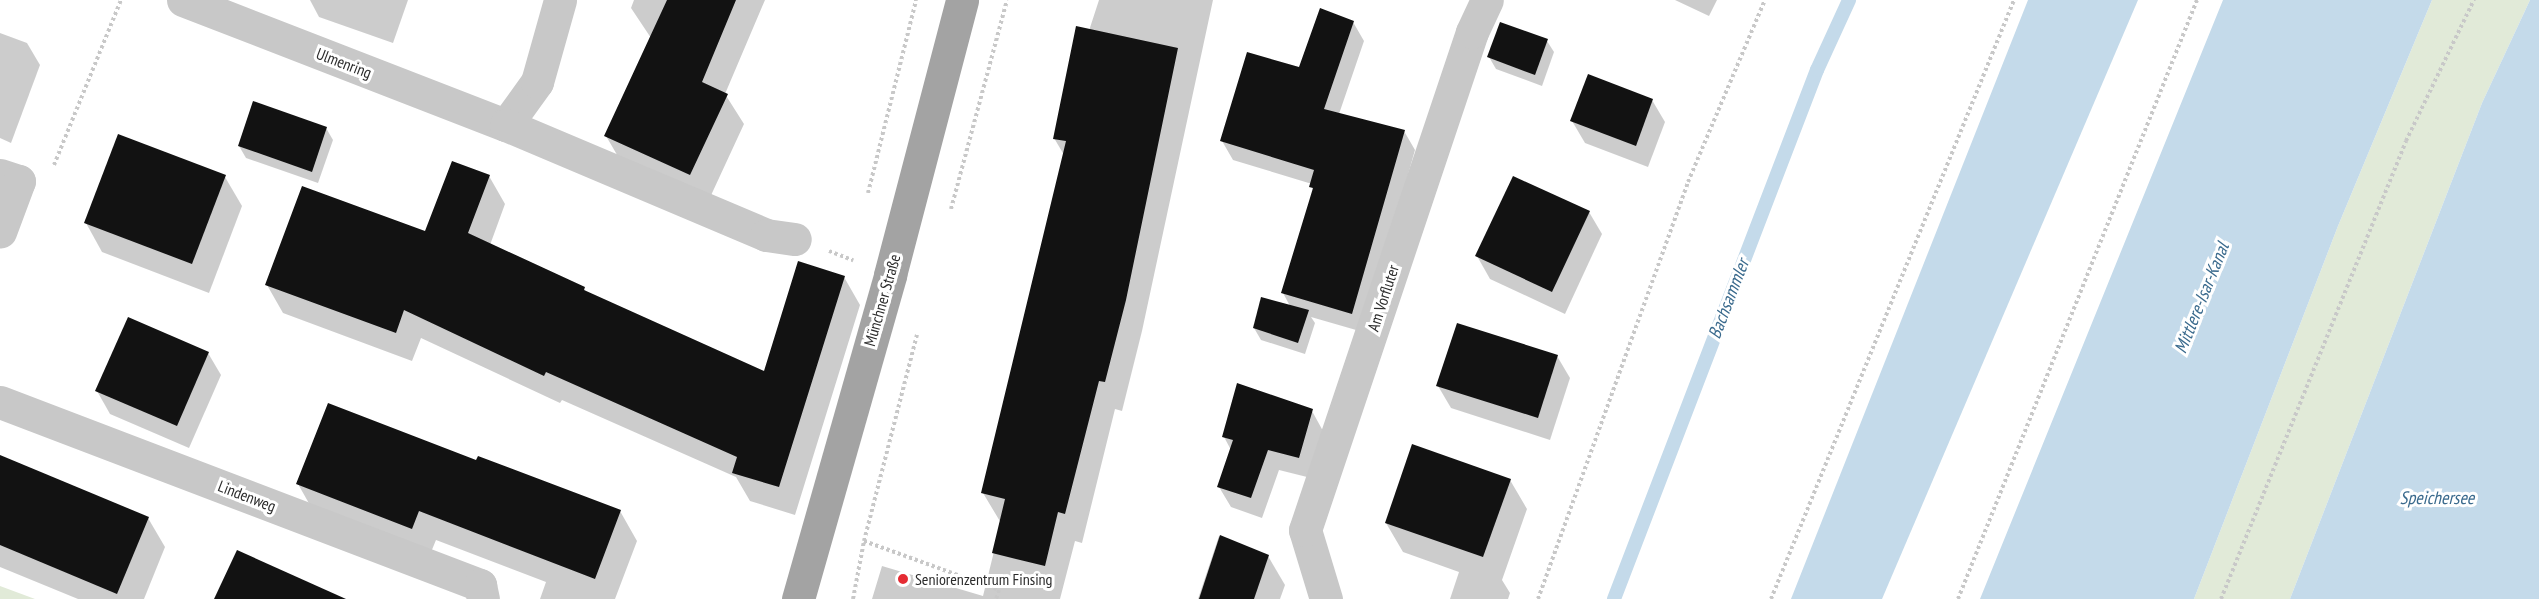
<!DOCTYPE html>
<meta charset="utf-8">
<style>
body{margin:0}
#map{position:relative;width:2539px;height:599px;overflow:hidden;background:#fff;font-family:"PT Sans Narrow",sans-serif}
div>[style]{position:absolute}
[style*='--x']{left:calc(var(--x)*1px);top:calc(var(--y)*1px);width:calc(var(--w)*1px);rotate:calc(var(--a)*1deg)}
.green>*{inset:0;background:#e1ead8}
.water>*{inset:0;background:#c4daea}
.shadow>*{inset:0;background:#0003}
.stream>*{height:14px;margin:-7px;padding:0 7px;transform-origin:7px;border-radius:7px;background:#c4daea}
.building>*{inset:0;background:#121212}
.path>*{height:4px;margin-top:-2px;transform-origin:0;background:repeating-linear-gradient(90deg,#c8c8c8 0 3px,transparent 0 6px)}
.minor>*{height:33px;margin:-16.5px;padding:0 16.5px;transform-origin:16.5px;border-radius:16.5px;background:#c8c8c8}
.major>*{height:33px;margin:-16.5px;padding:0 16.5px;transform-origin:16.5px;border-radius:16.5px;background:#a3a3a3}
.dots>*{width:16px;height:16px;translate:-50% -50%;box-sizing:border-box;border:3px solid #fff;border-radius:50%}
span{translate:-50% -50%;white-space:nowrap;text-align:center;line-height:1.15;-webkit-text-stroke:6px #fff;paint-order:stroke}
.street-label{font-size:16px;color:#2b2b2b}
.poi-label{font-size:16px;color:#2b2b2b}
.left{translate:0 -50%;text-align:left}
.water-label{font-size:18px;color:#3a6a8d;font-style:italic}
</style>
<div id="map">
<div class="green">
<i style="clip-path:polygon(2432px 0,2530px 0,2482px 103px,2290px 599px,2194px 599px,2338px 226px)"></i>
<i style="clip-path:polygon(0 586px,35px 599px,0 599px)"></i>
</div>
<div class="water">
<i style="clip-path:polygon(2028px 0,2138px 0,1882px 599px,1791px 599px)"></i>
<i style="clip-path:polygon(2223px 0,2432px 0,2338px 226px,2194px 599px,1980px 599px)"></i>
<i style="clip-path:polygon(2530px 0,2539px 0,2539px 599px,2290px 599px,2482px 103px)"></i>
</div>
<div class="shadow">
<i style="clip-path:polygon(310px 0,408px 0,393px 43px,319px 17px)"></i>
<i style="clip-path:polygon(634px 0,765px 0,725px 94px,744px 124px,707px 204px,623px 165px,606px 136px,651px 38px,631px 8px)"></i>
<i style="clip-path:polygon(1099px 0,1213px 0,1142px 331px,1122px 411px,1115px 409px,1082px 543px,1075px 541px,1060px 599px,872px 599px,882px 566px,983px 596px,1001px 523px,983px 493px,1064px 155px,1054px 138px)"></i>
<i style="clip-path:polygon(1675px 0,1717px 0,1709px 16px)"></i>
<i style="clip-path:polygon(1353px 22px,1364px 41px,1339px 114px,1404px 131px,1415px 150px,1363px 332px,1311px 317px,1315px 323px,1305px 354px,1261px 340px,1254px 328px,1290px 306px,1283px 293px,1313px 191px,1312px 184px,1233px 160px,1222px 141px)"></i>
<i style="clip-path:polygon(0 33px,27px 43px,40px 65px,11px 143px,0 138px)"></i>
<i style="clip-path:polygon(1547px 41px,1554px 52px,1542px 86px,1496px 69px,1489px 57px)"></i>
<i style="clip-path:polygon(1652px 100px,1665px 122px,1648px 167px,1585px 143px,1572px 121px)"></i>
<i style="clip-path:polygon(326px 128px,333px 140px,318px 183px,246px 158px,239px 146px)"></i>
<i style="clip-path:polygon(489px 176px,505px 204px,490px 245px,584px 289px,587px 293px,765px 373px,844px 277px,860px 305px,795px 515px,750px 501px,736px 477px,562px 400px,560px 403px,421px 338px,412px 361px,283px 313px,267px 285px,426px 233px)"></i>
<i style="clip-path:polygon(225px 177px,242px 206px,209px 293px,102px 252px,86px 223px)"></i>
<i style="clip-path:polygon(1589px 212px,1602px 234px,1565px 314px,1490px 279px,1477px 256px)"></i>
<i style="clip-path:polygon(208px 353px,221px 375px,189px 448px,110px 414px,97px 391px)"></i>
<i style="clip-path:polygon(1557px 356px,1570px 378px,1550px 440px,1451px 408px,1438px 386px)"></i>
<i style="clip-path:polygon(1312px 411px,1323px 431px,1311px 478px,1279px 470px,1262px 518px,1231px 507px,1219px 487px,1231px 450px,1224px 437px)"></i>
<i style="clip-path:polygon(0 456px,148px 518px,165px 547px,144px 599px,78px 599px,0 567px)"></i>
<i style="clip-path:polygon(477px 462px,620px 511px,637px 541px,615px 599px,540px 599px,546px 582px,436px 540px,429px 557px,315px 514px,298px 484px)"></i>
<i style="clip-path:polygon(1510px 480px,1527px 509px,1502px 580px,1510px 593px,1508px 599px,1450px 599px,1459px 572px,1403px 552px,1386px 523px)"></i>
<i style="clip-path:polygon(1219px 536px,1268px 556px,1285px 585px,1280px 599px,1198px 599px)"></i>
</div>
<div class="stream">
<i style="--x:1614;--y:599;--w:567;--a:-69.01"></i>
<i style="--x:1817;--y:70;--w:77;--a:-65.4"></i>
</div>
<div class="building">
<i style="clip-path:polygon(667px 0,736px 0,702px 82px,728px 94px,690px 175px,604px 136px)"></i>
<i style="clip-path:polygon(1320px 8px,1354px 21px,1324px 109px,1405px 130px,1352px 314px,1281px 293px,1313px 188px,1309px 187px,1314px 170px,1220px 141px,1247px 52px,1299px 67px)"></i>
<i style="clip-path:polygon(1500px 22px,1548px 39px,1535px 75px,1487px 57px)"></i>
<i style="clip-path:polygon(1076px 26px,1178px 48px,1126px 300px,1105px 382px,1099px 381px,1065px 514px,1058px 512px,1045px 566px,992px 553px,1005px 499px,981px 493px,1066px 141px,1053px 139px)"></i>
<i style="clip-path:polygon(1588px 74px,1653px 99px,1636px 146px,1570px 121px)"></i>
<i style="clip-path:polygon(253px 101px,327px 127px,312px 172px,238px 146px)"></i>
<i style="clip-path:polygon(118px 134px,226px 175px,192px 264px,84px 223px)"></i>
<i style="clip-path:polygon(452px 161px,490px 175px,468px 233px,585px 287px,584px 290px,764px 371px,798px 261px,845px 276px,779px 487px,732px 473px,737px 457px,546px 372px,544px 376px,404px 310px,396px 333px,265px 285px,302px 186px,425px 231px)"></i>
<i style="clip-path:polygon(1513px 176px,1590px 211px,1552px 292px,1475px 256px)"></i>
<i style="clip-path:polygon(1261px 297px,1309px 310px,1298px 343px,1253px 328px)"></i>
<i style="clip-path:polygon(128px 317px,209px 352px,177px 426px,95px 391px)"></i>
<i style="clip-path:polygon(1457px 323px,1558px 355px,1538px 418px,1436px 386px)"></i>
<i style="clip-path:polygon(1237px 383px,1313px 409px,1299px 458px,1268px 450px,1251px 498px,1217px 487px,1233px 440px,1222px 437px)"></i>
<i style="clip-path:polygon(328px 403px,476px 460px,478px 456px,621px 510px,595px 579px,419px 511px,412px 529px,296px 484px)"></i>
<i style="clip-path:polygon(1412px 444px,1511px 479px,1483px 557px,1385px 523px)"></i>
<i style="clip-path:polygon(0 455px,149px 517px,117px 594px,0 545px)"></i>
<i style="clip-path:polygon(1220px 535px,1269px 555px,1254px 599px,1199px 599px)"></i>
<i style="clip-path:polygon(237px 550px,346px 599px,214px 599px)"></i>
</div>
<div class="path">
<i style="--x:54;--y:165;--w:178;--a:-67.9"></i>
<i style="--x:868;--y:193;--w:199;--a:-76"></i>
<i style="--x:951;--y:209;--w:216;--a:-75"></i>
<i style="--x:829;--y:251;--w:26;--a:21"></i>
<i style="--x:864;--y:541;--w:144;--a:19.9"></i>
<i style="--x:999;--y:590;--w:9;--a:108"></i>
<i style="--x:853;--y:599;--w:59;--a:-79.3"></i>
<i style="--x:864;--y:541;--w:213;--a:-75.6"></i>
<i style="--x:1538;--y:599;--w:443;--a:-70.2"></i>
<i style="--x:1688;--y:182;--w:198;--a:-67.1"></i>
<i style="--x:1771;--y:599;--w:646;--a:-67.92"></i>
<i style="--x:1958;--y:599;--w:645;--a:-68.25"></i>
<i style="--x:2221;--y:599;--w:494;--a:-68"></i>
<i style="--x:2406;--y:141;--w:157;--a:-64.3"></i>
</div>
<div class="minor">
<i style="--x:183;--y:0;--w:346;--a:21.2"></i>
<i style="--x:506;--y:125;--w:53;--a:-54.2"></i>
<i style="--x:537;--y:82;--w:85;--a:-74.3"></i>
<i style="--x:506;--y:125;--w:282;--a:22.9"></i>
<i style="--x:766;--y:235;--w:29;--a:8"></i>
<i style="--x:0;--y:175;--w:20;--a:18"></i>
<i style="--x:19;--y:181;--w:54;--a:110.4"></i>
<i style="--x:0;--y:402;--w:514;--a:20.87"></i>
<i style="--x:480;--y:585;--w:14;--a:78"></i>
<i style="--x:1326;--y:599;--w:72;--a:-106.9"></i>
<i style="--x:1305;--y:530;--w:525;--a:-71.46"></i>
<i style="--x:1472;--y:32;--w:35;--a:-65"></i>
</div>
<div class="major">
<i style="--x:798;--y:599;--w:337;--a:-74.1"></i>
<i style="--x:890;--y:275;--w:284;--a:-75.3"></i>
</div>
<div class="dots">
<i style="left:903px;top:579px;background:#e52b33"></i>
</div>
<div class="street-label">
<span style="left:344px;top:63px;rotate:21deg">Ulmenring</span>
<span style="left:1383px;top:298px;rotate:-72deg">Am Vorfluter</span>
<span style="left:882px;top:300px;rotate:-74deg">Münchner Straße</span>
<span style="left:247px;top:496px;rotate:21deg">Lindenweg</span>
</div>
<div class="poi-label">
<span class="left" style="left:915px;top:579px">Seniorenzentrum Finsing</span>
</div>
<div class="water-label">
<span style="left:2202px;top:298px;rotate:-68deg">Mittlere-Isar-Kanal</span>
<span style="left:1729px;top:299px;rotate:-69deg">Bachsammler</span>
<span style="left:2437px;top:498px">Speichersee</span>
</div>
</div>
